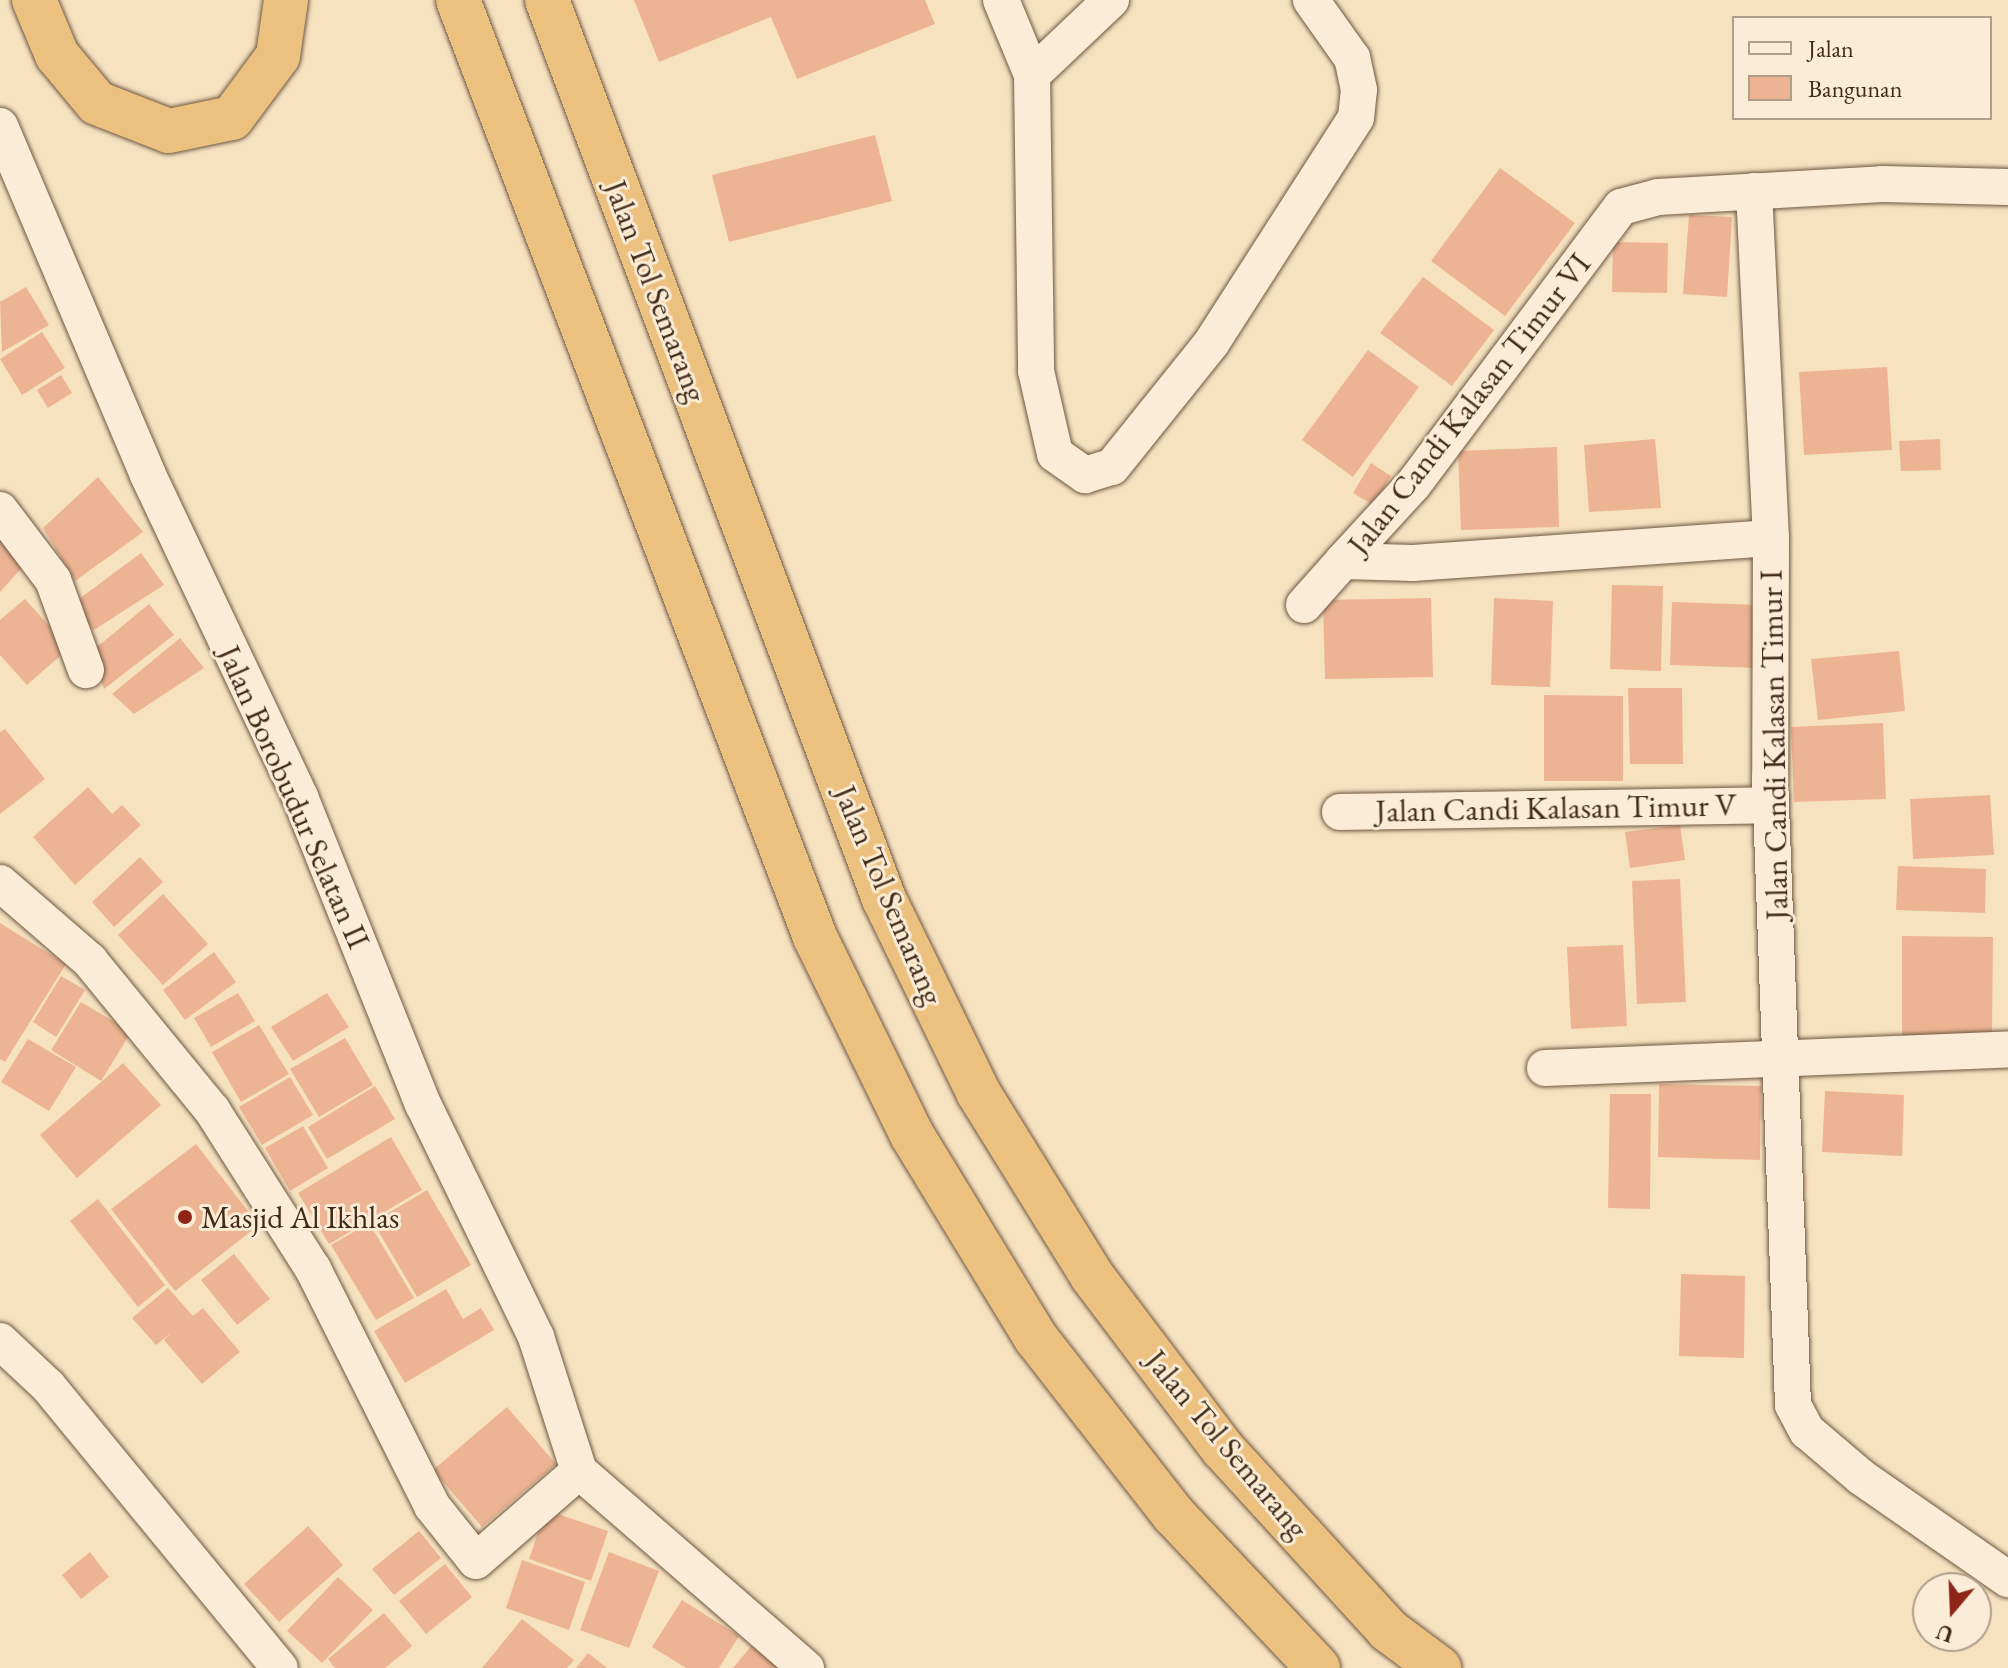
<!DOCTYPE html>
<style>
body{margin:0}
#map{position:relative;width:2008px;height:1668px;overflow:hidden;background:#f7e2c0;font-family:"EB Garamond",serif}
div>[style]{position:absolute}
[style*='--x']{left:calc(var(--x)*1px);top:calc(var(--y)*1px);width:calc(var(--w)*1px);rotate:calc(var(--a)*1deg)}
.building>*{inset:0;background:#edb494}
.roads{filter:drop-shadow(0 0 2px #6e5842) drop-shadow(0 0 2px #6e5842)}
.minor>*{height:36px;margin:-18px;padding:0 18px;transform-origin:18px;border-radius:18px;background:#faecd6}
.motorway>*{height:44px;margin:-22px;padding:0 22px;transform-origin:22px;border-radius:22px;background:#ecc180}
.dots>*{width:22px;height:22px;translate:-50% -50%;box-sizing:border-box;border:4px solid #faecd6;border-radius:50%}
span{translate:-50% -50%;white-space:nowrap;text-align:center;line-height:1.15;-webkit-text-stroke:6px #faecd6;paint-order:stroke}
.street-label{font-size:32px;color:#402a18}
.poi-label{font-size:32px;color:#402a18}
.left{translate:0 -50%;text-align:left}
.legend{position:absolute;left:1732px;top:16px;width:260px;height:104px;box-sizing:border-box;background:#faecd6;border:2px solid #b09e8a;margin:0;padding:10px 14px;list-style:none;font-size:24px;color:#402a18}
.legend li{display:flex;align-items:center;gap:16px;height:40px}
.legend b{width:40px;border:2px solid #b09e8a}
.north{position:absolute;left:1912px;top:1572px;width:80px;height:80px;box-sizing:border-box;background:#faecd6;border:2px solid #b09e8a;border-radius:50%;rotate:199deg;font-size:22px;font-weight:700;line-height:32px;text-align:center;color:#402a18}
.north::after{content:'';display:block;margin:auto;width:28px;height:36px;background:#8f2418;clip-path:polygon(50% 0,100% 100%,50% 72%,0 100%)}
</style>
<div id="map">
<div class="building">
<i style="clip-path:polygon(634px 0,925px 0,935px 24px,797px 79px,771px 17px,659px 62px)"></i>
<i style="clip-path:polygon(875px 135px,892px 201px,729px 242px,712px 175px)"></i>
<i style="clip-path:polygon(1500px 168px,1575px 223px,1505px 316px,1431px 261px)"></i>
<i style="clip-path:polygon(1689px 215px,1732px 217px,1727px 297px,1683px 294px)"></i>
<i style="clip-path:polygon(1613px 242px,1668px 243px,1667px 293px,1612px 292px)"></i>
<i style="clip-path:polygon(1423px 277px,1494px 330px,1452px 386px,1380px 333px)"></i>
<i style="clip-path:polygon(26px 287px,49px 325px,2px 352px,0 302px)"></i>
<i style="clip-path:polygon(42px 332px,65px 368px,22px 395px,0 359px)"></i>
<i style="clip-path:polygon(1368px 350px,1419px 387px,1353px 477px,1302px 440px)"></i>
<i style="clip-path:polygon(1887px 367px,1892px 450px,1804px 455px,1799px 372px)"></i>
<i style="clip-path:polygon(61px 375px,72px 393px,48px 408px,37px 390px)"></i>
<i style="clip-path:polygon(1655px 439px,1661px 508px,1589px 512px,1584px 445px)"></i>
<i style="clip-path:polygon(1940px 439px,1941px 470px,1901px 471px,1899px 441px)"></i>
<i style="clip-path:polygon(1557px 447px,1559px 527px,1461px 530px,1458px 451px)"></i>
<i style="clip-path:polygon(1371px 463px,1391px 476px,1373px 505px,1353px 493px)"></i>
<i style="clip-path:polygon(98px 477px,143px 532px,75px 581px,43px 528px)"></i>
<i style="clip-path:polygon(0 537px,28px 561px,0 592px)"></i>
<i style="clip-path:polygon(141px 553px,164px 585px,94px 630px,72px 604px)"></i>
<i style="clip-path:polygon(1612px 585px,1663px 586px,1661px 671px,1610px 669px)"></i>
<i style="clip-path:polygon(1431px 598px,1433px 677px,1325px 679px,1323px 600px)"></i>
<i style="clip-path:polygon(1494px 598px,1553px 601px,1550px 687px,1491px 685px)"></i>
<i style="clip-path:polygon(25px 599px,69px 648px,27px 685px,0 655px,0 620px)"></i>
<i style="clip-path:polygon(1672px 602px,1760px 605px,1758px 668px,1670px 665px)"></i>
<i style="clip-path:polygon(149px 604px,174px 635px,104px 689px,91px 652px)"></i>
<i style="clip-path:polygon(180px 638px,204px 668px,134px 714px,112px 694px)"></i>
<i style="clip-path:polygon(1899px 651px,1905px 711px,1818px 720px,1811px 659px)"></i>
<i style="clip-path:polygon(1628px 688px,1682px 688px,1683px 764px,1630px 764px)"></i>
<i style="clip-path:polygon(1544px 695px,1623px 696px,1623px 781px,1544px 781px)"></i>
<i style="clip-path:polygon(1883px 723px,1886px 799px,1794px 802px,1791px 727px)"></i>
<i style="clip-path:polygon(5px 729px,45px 779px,0 814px,0 732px)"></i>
<i style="clip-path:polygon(88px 787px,112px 814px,122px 805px,141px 825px,75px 885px,33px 837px)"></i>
<i style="clip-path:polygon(1990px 795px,1994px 855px,1913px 859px,1910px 799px)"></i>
<i style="clip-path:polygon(1680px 825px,1685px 860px,1630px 868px,1625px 832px)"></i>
<i style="clip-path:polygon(140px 857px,163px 882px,114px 927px,92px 902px)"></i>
<i style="clip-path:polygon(1898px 866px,1986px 869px,1985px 913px,1896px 910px)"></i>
<i style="clip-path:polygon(1680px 879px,1686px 1002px,1637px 1004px,1632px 881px)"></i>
<i style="clip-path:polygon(163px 894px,208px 944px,163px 985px,118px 935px)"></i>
<i style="clip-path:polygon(0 923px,66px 964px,5px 1062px,0 1059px)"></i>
<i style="clip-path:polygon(1902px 936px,1993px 937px,1992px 1038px,1902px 1038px)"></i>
<i style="clip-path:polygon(1623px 945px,1627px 1026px,1571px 1029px,1567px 947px)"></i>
<i style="clip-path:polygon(214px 952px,236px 982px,185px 1020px,163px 990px)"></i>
<i style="clip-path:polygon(61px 976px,85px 990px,56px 1037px,33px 1022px)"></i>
<i style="clip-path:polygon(238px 993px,255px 1021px,211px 1047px,194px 1018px)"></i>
<i style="clip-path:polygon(327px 993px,349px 1027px,293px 1061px,271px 1027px)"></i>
<i style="clip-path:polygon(81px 1002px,131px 1032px,101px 1081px,51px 1050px)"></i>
<i style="clip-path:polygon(259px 1025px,289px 1074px,241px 1102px,212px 1052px)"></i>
<i style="clip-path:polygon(345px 1038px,373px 1085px,319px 1117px,290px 1069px)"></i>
<i style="clip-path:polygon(28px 1039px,76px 1067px,49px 1111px,1px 1082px)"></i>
<i style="clip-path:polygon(123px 1063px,161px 1105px,77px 1178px,40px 1135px)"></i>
<i style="clip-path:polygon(290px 1077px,313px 1115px,262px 1145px,239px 1107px)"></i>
<i style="clip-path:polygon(1659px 1084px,1761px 1086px,1760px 1160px,1658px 1157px)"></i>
<i style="clip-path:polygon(375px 1086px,395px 1119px,327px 1159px,308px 1127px)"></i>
<i style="clip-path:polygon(1825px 1091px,1904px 1095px,1902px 1156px,1822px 1152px)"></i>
<i style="clip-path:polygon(1610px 1094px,1651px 1094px,1650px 1209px,1608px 1208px)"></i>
<i style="clip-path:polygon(303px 1126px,328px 1168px,290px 1191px,265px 1148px)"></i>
<i style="clip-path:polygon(391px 1137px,422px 1190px,329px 1244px,298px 1193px)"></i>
<i style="clip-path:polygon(196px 1144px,259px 1225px,175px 1291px,111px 1209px)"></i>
<i style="clip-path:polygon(427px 1190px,471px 1265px,417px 1297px,373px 1222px)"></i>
<i style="clip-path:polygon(98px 1199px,165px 1285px,138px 1307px,70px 1221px)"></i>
<i style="clip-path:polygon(369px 1223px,414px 1298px,376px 1320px,331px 1245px)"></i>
<i style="clip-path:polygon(234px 1254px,270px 1299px,237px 1325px,201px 1280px)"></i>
<i style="clip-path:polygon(1681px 1274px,1745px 1276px,1744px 1358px,1679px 1356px)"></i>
<i style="clip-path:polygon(168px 1288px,193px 1316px,203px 1308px,240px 1352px,202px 1384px,164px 1340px,171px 1333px,156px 1345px,132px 1318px)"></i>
<i style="clip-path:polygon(446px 1289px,463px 1319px,481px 1308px,494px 1330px,405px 1383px,374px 1331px)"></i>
<i style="clip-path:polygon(507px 1407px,556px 1464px,482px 1527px,433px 1470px)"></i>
<i style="clip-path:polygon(546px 1510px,608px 1531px,591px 1581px,529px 1559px)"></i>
<i style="clip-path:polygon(308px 1526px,343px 1565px,279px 1622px,244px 1584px)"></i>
<i style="clip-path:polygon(419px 1531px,441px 1558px,394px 1595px,372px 1569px)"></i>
<i style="clip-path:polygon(90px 1552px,109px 1577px,81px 1599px,62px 1575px)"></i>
<i style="clip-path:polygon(609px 1552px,659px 1571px,629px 1648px,580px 1630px)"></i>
<i style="clip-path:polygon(522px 1560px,585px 1582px,569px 1630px,506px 1608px)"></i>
<i style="clip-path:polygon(445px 1564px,472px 1597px,426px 1634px,399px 1601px)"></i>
<i style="clip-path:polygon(338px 1577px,373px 1610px,322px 1663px,287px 1631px)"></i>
<i style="clip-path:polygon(682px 1600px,739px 1636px,719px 1668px,686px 1668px,652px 1647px)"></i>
<i style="clip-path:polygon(384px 1613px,412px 1646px,385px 1668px,335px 1668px,328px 1659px)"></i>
<i style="clip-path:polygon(522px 1619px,574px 1660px,567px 1668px,482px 1668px)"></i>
<i style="clip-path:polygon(752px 1645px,780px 1668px,733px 1668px)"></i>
<i style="clip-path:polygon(588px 1653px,607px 1668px,576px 1668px)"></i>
</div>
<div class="roads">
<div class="minor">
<i style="--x:1001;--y:0;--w:81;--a:67.5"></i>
<i style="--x:1032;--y:75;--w:109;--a:-43.5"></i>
<i style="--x:1032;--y:75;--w:296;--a:89.2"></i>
<i style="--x:1036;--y:371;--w:85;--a:77.1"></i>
<i style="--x:1055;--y:454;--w:37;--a:35"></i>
<i style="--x:1085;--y:475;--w:28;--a:-17"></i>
<i style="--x:1112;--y:467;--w:160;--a:-51.3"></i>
<i style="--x:1212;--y:342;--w:266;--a:-57.3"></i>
<i style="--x:1356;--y:118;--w:28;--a:-84"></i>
<i style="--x:1359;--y:90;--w:33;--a:-102"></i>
<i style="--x:1352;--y:58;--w:71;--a:-125.3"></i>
<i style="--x:0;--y:126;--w:379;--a:67"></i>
<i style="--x:148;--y:475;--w:356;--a:64.7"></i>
<i style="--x:300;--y:797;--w:331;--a:68.2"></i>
<i style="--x:423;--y:1104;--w:259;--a:64.1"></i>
<i style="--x:536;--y:1337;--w:141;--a:72.2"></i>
<i style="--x:1754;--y:191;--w:347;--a:87.2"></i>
<i style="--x:1771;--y:538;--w:240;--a:90.2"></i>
<i style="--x:1770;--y:778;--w:627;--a:87.9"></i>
<i style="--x:1793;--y:1405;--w:30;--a:62"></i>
<i style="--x:1807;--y:1431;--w:71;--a:40.4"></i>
<i style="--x:1861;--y:1477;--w:179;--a:34.8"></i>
<i style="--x:0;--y:510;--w:88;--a:52.9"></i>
<i style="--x:53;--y:580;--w:96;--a:69.9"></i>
<i style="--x:1771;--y:538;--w:359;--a:176"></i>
<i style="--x:1413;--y:563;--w:70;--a:-178.4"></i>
<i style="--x:1343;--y:561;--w:103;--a:-47.4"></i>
<i style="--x:1413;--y:485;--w:347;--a:-53.2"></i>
<i style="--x:1621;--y:207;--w:38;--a:-15"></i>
<i style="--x:1658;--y:197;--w:224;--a:-3.3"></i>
<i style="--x:1882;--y:184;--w:126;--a:1.4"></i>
<i style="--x:1304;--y:605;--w:59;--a:-48.4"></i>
<i style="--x:1340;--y:812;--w:431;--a:-0.9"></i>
<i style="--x:0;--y:883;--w:119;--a:40.9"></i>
<i style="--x:90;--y:961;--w:193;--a:50.7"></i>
<i style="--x:212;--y:1110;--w:188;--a:57.6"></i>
<i style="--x:313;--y:1269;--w:265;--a:63.3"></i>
<i style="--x:432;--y:1506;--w:70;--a:51.3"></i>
<i style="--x:476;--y:1561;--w:137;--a:-41.1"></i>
<i style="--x:1545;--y:1068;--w:463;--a:-2.3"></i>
<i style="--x:0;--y:1341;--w:66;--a:43.2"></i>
<i style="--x:48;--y:1386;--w:365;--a:50.6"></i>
<i style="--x:579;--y:1471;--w:301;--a:41"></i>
</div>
<div class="motorway">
<i style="--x:34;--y:0;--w:60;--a:67.3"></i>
<i style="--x:57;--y:55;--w:62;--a:50.2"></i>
<i style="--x:97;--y:103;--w:77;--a:21.3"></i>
<i style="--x:169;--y:131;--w:64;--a:-11.7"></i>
<i style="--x:232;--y:118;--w:77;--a:-53.4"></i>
<i style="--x:278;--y:56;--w:57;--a:-81.9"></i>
<i style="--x:458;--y:0;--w:1003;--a:69.14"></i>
<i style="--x:815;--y:937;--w:220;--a:63.9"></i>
<i style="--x:912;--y:1135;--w:238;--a:58.6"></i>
<i style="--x:1036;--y:1338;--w:224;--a:52.1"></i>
<i style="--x:1174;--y:1515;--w:210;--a:46.7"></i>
<i style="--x:547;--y:0;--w:960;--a:69.45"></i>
<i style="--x:884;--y:899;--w:215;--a:64"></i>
<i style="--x:978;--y:1092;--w:216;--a:58.2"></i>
<i style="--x:1092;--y:1276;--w:217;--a:52.9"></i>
<i style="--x:1223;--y:1449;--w:245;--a:47.6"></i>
<i style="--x:1388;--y:1630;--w:64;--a:36.7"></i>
</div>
</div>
<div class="dots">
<i style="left:185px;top:1217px;background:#8f2418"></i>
</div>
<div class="street-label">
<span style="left:656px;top:291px;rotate:69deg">Jalan Tol Semarang</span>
<span style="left:1469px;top:404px;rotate:-52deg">Jalan Candi Kalasan Timur VI</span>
<span style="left:1774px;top:745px;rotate:-91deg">Jalan Candi Kalasan Timur I</span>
<span style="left:294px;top:797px;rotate:66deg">Jalan Borobudur Selatan II</span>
<span style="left:1556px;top:808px;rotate:-1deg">Jalan Candi Kalasan Timur V</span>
<span style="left:889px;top:895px;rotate:67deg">Jalan Tol Semarang</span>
<span style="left:1227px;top:1444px;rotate:50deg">Jalan Tol Semarang</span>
</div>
<div class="poi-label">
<span class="left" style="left:201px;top:1217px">Masjid Al Ikhlas</span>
</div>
<ul class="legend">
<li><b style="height:10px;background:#faecd6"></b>Jalan</li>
<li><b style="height:22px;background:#edb494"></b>Bangunan</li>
</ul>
<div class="north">U</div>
</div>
